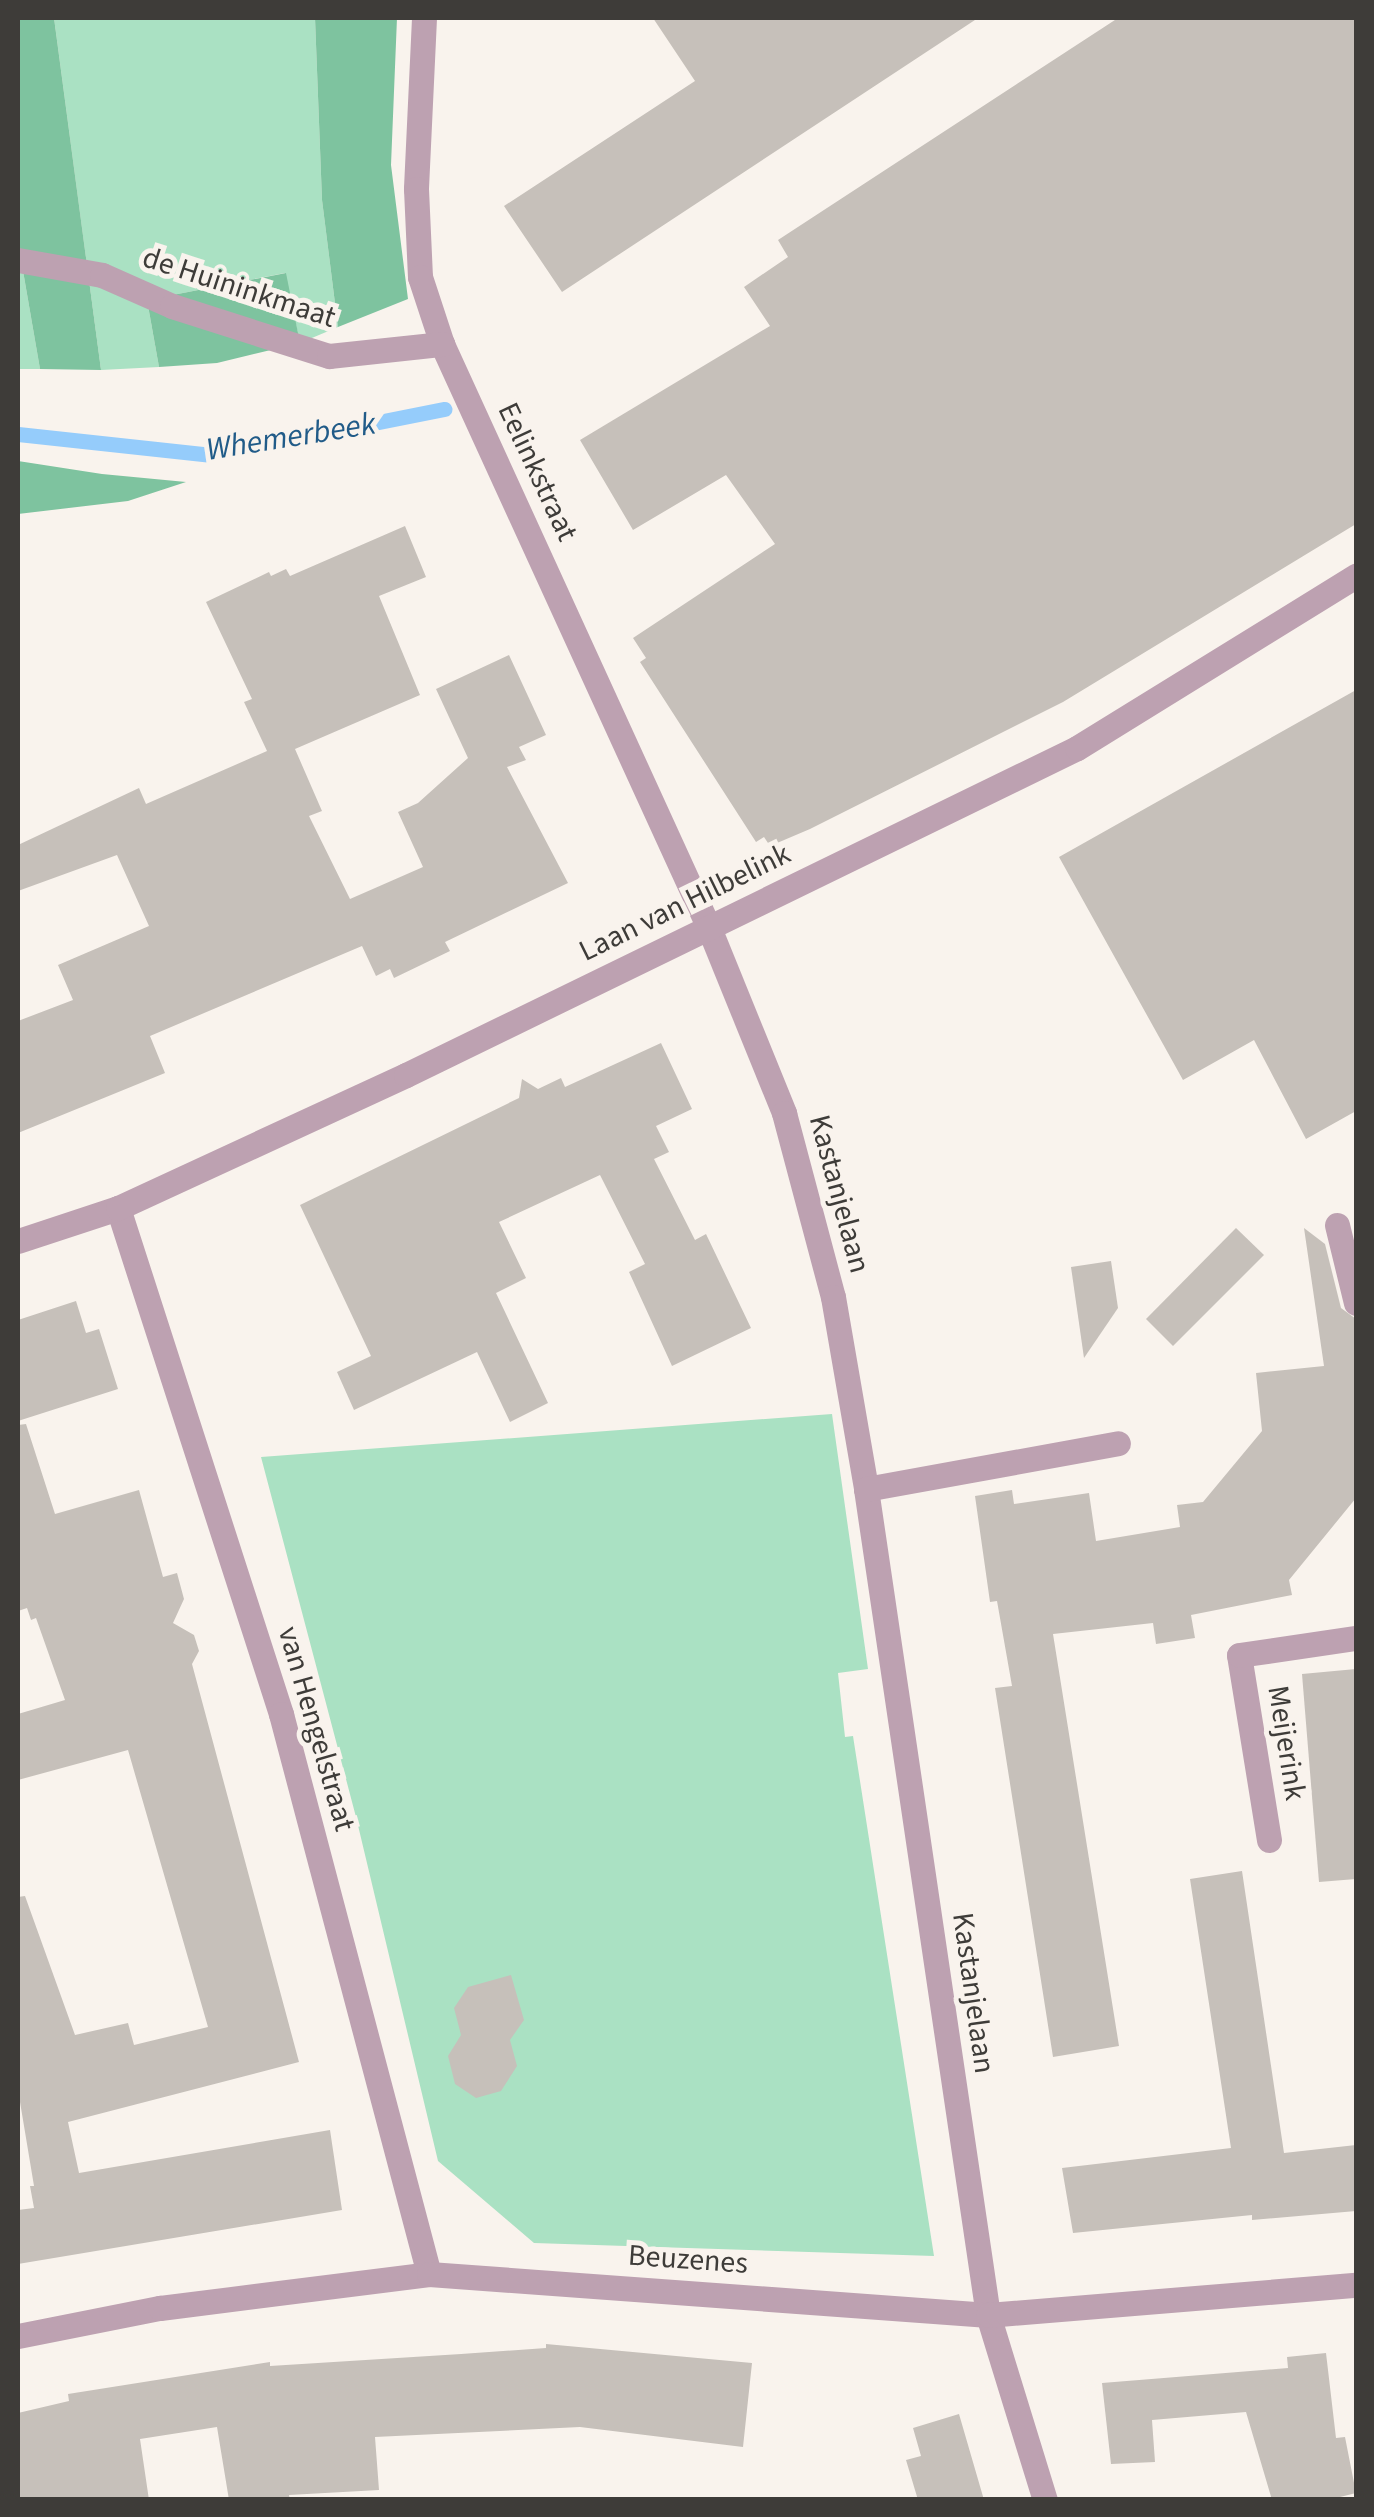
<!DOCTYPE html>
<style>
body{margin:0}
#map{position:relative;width:1374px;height:2517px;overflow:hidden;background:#f9f3ed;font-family:"Source Sans 3",sans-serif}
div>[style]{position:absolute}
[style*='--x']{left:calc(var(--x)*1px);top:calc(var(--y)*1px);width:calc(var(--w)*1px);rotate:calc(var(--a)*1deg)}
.green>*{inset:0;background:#aae1c3}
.forest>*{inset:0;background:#7ec39f}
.stream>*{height:15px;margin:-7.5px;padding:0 7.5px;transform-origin:7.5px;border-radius:7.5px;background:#95ccfb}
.building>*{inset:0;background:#c6c0ba}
.street>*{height:25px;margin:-12.5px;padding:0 12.5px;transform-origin:12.5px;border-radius:12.5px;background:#bda1b1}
span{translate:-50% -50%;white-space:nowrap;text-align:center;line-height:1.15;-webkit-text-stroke:10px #f9f3ed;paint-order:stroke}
.street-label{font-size:30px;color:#3e3c39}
.water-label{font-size:32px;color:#215b88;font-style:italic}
.frame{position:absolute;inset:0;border:20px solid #3e3c39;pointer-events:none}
</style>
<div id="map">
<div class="green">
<i style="clip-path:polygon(54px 18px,315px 18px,322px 200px,338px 327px,300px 343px,285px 273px,147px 300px,159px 367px,101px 370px)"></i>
<i style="clip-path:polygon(18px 242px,40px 369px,18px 369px)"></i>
<i style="clip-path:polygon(832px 1414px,868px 1669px,838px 1673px,845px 1737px,853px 1736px,934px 2256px,534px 2243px,438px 2161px,356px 1817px,261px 1457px)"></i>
</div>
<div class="forest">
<i style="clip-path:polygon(18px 18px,54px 18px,101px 370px,40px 369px,18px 242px)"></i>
<i style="clip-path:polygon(315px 18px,397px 18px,391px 165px,408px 299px,338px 327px,322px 200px)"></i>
<i style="clip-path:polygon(286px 273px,300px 343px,217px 363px,159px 367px,147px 300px)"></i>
<i style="clip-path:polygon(18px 461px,102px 474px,186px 482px,128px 501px,18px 514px)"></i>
</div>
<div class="stream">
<i style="--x:18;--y:434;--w:195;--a:6.2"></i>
<i style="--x:212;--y:455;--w:237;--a:-11.2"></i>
</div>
<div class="building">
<i style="clip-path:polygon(653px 18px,978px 18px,562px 292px,504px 206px,695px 81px)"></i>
<i style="clip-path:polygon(1118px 18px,1356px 18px,1356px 524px,1063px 702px,810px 829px,770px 846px,764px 837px,756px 842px,640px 662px,646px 658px,633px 638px,775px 544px,726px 475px,633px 530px,580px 440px,770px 326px,744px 287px,788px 257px,778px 240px)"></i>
<i style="clip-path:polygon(405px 526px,426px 577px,379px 596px,420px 695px,295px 749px,322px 811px,309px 816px,350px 899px,423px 867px,398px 812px,418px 803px,468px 758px,436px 689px,509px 655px,546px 735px,519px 747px,526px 760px,507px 767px,568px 883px,445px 942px,450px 951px,394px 978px,390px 969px,376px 976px,362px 946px,150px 1036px,165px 1073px,18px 1133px,18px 1021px,73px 1000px,58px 965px,149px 926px,117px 855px,18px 891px,18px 845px,139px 788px,146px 804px,267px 751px,244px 702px,252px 699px,206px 602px,269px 572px,271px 576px,286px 569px,290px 576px)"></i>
<i style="clip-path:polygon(1356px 690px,1356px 1111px,1306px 1139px,1254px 1040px,1183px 1080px,1059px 857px)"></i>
<i style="clip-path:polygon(661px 1043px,692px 1109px,656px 1126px,669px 1152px,654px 1159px,695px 1240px,706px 1234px,751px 1328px,672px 1366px,629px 1272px,645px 1264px,600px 1175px,499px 1222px,526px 1278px,496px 1293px,548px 1403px,510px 1422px,477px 1352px,354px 1410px,337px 1372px,371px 1356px,300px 1205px,519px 1098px,522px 1079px,538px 1089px,561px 1078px,565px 1087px)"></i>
<i style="clip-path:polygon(1236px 1228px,1264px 1255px,1173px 1346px,1146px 1319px)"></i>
<i style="clip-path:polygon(1304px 1228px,1325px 1244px,1341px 1308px,1356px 1319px,1356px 1498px,1289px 1580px,1292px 1595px,1191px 1615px,1195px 1638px,1156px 1644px,1153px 1623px,1053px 1634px,1119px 2046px,1053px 2057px,995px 1688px,1012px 1686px,997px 1601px,990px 1602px,975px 1496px,1012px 1490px,1014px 1504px,1089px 1493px,1096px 1541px,1180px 1527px,1177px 1505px,1203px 1502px,1262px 1431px,1256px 1373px,1324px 1366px)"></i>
<i style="clip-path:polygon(1111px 1261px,1118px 1308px,1084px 1358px,1071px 1267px)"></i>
<i style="clip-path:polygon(76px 1301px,86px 1333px,99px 1329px,118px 1389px,18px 1421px,18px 1320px)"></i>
<i style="clip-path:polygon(26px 1424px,55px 1514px,139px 1490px,163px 1577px,177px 1573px,184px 1599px,173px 1623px,194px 1635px,199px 1651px,192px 1664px,299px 2062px,68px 2122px,79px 2173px,330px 2130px,342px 2210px,18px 2264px,18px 2210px,34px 2208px,30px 2186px,34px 2186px,18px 2090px,18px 1897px,25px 1896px,75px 2035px,128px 2023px,134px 2045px,208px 2027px,128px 1750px,18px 1780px,18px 1714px,65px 1700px,36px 1618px,31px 1620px,27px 1608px,18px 1611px,18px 1425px)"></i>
<i style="clip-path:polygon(1356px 1669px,1356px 1879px,1319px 1882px,1302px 1674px)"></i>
<i style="clip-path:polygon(1242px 1871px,1284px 2153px,1356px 2145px,1356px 2211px,1252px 2220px,1252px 2215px,1073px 2233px,1062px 2168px,1231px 2148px,1190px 1879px)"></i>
<i style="clip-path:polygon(511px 1975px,524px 2020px,510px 2040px,517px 2066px,501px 2091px,476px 2098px,455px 2084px,448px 2056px,461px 2035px,454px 2008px,468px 1987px)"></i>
<i style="clip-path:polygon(546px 2344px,752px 2363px,743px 2447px,580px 2427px,375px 2437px,379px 2490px,289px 2495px,290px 2500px,229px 2500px,217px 2427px,140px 2439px,149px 2500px,18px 2500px,18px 2413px,69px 2401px,68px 2394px,270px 2362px,270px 2366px,461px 2354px,546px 2348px)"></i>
<i style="clip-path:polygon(1326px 2353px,1336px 2438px,1345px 2437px,1356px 2493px,1328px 2500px,1272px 2500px,1246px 2412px,1152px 2420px,1155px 2462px,1111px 2464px,1102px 2383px,1288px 2368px,1287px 2357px)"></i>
<i style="clip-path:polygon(959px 2414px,984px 2500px,918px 2500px,906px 2460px,921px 2456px,913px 2428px)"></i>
</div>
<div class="street">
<i style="--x:424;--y:18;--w:171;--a:92.7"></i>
<i style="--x:416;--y:189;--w:88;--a:87.4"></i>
<i style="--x:420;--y:277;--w:71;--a:71.8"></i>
<i style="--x:442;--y:344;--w:642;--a:65.43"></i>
<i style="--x:709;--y:928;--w:200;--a:67.9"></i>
<i style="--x:784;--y:1113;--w:190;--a:75.1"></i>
<i style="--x:833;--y:1297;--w:195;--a:80.2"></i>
<i style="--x:866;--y:1489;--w:835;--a:81.6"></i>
<i style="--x:988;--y:2315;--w:194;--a:72.9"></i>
<i style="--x:18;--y:260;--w:85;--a:10.1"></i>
<i style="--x:102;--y:275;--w:77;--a:23.9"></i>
<i style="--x:172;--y:306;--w:165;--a:17.7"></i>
<i style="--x:329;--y:356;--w:114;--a:-6.1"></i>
<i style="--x:118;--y:1208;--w:532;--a:72.14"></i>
<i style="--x:281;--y:1714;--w:579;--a:75.2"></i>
<i style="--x:1337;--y:1225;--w:80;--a:76.3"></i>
<i style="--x:18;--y:1241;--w:105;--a:-18.3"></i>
<i style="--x:118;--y:1208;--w:317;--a:-24.8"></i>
<i style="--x:406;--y:1075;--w:746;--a:-25.98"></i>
<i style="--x:1077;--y:748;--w:328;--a:-31.7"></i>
<i style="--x:866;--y:1489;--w:256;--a:-10.3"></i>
<i style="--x:1269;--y:1840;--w:187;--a:-99.2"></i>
<i style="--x:1239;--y:1655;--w:118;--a:-8.3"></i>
<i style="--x:18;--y:2336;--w:145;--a:-11.2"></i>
<i style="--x:160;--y:2308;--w:271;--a:-7.2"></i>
<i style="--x:429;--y:2274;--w:561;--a:4.19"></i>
<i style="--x:988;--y:2315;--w:369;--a:-4.7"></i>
</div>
<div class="street-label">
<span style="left:239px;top:288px;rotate:18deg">de Huininkmaat</span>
<span style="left:537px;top:472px;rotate:65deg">Eelinkstraat</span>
<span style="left:685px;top:903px;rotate:-26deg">Laan van Hilbelink</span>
<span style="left:839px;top:1194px;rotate:75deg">Kastanjelaan</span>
<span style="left:316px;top:1729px;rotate:74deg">van Hengelstraat</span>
<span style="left:1286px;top:1743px;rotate:81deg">Meijerink</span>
<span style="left:973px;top:1993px;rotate:82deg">Kastanjelaan</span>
<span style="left:688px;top:2260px;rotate:4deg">Beuzenes</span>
</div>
<div class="water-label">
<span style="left:291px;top:437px;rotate:-9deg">Whemerbeek</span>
</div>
<div class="frame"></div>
</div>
